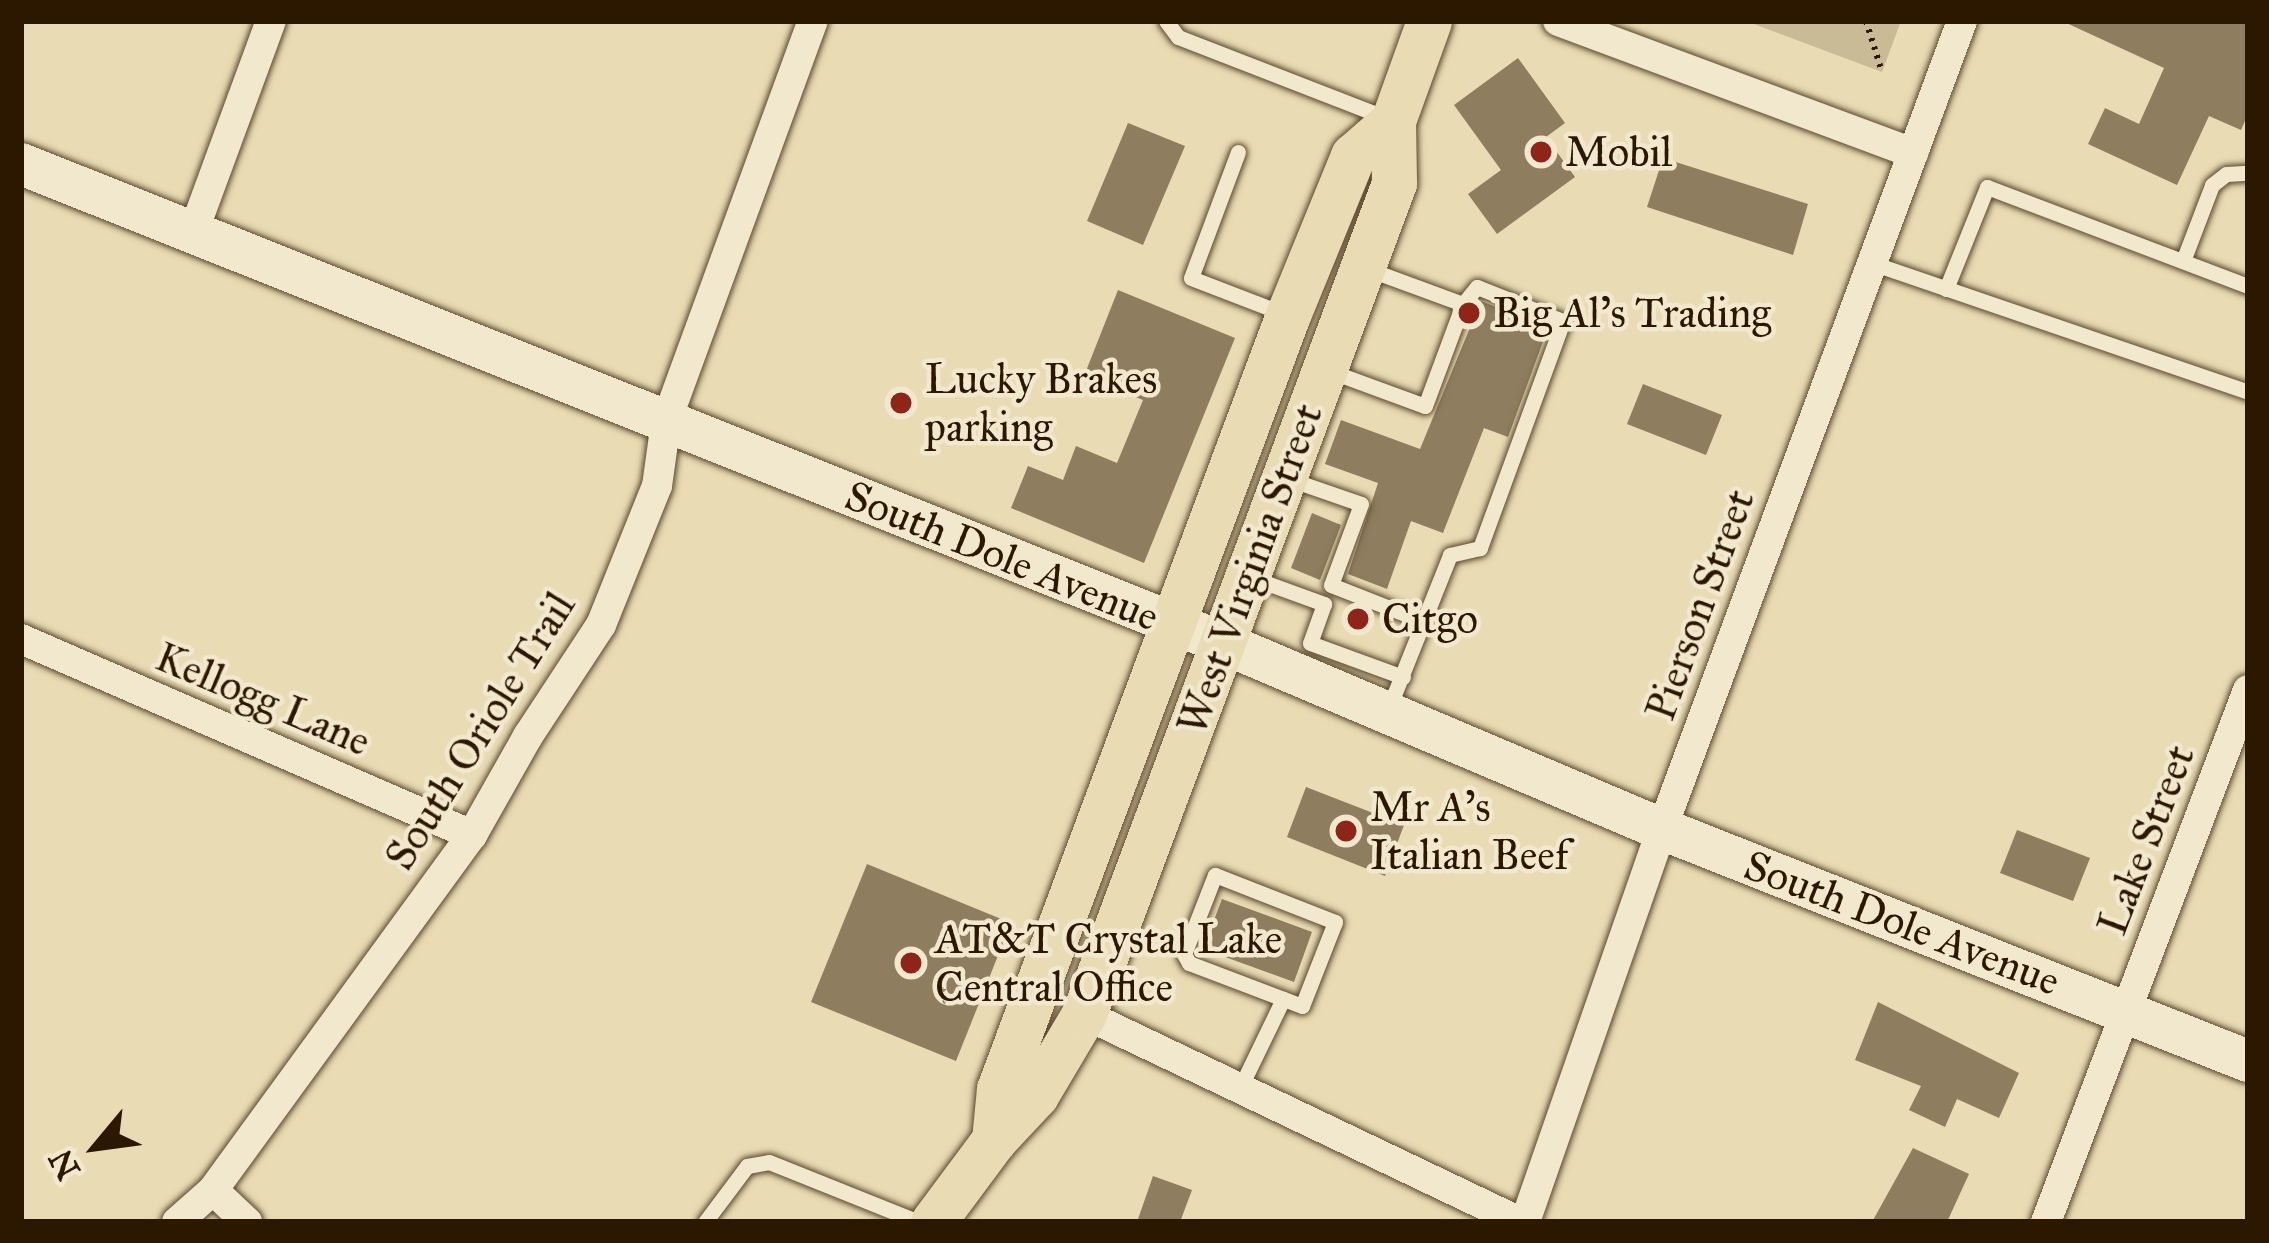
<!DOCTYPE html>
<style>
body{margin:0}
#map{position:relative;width:2269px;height:1243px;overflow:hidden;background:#e9dcb4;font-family:"IM FELL Great Primer",serif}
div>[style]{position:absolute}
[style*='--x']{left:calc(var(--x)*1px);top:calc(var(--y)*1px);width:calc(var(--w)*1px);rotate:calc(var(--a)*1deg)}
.green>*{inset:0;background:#c9bb95}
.building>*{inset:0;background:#8e7d5e}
.path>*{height:6px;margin-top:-3px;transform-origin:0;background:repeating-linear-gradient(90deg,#2c1700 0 3px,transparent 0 9px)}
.roads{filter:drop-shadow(0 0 3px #5b482d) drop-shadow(0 0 3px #5b482d)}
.lane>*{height:15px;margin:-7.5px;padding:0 7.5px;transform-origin:7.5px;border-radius:7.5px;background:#f1e8ce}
.street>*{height:30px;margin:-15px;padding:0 15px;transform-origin:15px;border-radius:15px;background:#f1e8ce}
.secondary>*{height:42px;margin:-21px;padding:0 21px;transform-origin:21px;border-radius:21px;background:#f1e8ce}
.primary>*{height:45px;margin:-22.5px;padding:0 22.5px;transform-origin:22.5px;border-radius:22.5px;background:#e9dcb4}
.dots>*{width:33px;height:33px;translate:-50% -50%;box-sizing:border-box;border:6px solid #f1e8ce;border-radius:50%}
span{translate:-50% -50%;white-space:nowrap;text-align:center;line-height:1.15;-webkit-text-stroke:9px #f1e8ce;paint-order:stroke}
.poi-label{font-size:42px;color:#2c1700}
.left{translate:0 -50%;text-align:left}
.street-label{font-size:42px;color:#2c1700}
.frame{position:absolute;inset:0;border:24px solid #2c1700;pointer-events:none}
.north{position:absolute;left:36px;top:1087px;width:120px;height:120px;-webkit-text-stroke:9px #f1e8ce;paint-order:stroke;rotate:241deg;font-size:33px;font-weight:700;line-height:48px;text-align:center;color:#2c1700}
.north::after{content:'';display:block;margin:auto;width:42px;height:54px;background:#2c1700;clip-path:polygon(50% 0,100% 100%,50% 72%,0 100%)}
</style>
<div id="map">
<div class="green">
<i style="clip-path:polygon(1746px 21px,1901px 21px,1882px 72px)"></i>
</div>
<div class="building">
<i style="clip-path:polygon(2062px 21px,2248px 21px,2248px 114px,2241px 130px,2209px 116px,2177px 185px,2088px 144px,2105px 108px,2139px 124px,2164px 68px)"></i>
<i style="clip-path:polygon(1518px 58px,1565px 123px,1546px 137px,1575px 177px,1497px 234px,1468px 194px,1501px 170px,1454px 105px)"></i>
<i style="clip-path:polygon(1128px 123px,1185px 146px,1143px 245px,1087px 221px)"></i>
<i style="clip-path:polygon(1663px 158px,1808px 204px,1793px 255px,1647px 207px)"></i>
<i style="clip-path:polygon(1118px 290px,1235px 338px,1144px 563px,1011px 508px,1028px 466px,1063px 480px,1076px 446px,1117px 463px,1143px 400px,1084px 376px)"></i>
<i style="clip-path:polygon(1481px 301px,1548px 328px,1508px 437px,1484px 428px,1443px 533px,1411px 521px,1387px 589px,1348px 574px,1378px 483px,1325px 464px,1341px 420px,1420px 449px)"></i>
<i style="clip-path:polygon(1643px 384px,1722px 415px,1706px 455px,1627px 424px)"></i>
<i style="clip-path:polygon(1312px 513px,1341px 525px,1320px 580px,1291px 568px)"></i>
<i style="clip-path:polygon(1306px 787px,1404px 825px,1385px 876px,1287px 837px)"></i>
<i style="clip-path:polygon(2017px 830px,2090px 858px,2073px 901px,2000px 873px)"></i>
<i style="clip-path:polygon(867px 864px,1011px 923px,956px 1061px,811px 1002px)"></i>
<i style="clip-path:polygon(1222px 899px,1312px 932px,1294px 982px,1203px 949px)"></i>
<i style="clip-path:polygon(1878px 1002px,2019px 1073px,1999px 1118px,1957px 1099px,1945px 1127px,1909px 1110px,1921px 1086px,1855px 1060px)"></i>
<i style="clip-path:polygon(1913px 1148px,1969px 1174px,1947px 1222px,1872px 1222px)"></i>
<i style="clip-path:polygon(1153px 1176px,1192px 1190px,1180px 1222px,1137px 1222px)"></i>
</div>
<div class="path">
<i style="--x:1866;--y:21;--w:53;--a:72.6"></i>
</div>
<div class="roads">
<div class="lane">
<i style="--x:1166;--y:21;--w:20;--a:53"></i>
<i style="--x:1178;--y:37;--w:221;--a:21.2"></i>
<i style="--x:1238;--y:152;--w:134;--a:110.5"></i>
<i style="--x:1191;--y:278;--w:101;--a:21"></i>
<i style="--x:2183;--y:261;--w:81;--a:-69.1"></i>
<i style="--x:2212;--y:185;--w:18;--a:-38"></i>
<i style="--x:2226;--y:174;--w:22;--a:-3"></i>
<i style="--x:1872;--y:263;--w:398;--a:18.9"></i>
<i style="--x:1365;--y:268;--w:104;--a:20.2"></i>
<i style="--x:1946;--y:289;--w:110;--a:-68.1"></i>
<i style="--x:1987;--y:187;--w:279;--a:20.8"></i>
<i style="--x:1327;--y:370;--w:104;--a:20.2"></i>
<i style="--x:1425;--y:406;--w:109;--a:-69.6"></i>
<i style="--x:1463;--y:304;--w:22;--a:-51"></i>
<i style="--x:1477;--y:287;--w:92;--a:21.6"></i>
<i style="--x:1563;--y:321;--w:242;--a:110.1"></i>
<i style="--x:1480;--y:548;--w:31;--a:167"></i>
<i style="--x:1450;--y:555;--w:167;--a:111.8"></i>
<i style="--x:1289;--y:479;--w:76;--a:19.1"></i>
<i style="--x:1361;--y:504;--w:86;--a:110.3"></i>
<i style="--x:1331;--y:585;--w:99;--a:21.4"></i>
<i style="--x:1250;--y:577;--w:79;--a:20"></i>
<i style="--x:1324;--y:604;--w:41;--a:109.7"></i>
<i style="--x:1310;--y:643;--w:99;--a:20.1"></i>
<i style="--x:1215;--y:875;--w:129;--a:21.4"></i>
<i style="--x:1335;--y:922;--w:90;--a:111.4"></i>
<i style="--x:1302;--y:1006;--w:121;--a:-159.2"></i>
<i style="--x:1189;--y:963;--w:10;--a:-119"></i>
<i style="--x:1184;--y:954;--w:85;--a:-68.6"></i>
<i style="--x:1240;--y:1088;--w:99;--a:-64.2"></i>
<i style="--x:705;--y:1222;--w:70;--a:-53.1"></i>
<i style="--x:747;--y:1166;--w:22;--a:-10"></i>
<i style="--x:769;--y:1162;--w:162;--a:21.8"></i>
</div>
<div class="street">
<i style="--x:1558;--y:21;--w:379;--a:20.4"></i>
<i style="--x:194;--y:230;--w:223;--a:-69.8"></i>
<i style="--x:21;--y:639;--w:492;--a:23.5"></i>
<i style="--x:1084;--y:1014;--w:483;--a:25.5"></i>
<i style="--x:213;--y:1190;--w:47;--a:43.3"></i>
<i style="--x:177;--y:1222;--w:48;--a:-41.6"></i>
<i style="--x:213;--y:1190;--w:439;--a:-53.9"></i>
<i style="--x:472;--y:835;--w:114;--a:-60.5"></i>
<i style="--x:528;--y:736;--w:133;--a:-56.7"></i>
<i style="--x:601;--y:625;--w:150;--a:-68.1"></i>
<i style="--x:657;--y:486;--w:65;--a:-82"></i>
<i style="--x:666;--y:422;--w:427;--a:-69.9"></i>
<i style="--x:1525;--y:1222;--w:416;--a:-70.8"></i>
<i style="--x:1662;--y:829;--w:862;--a:-69.63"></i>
<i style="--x:2046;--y:1222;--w:569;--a:-69.21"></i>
</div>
<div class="secondary">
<i style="--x:21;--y:164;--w:1294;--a:21.73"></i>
<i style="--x:1223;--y:643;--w:477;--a:23"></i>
<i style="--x:1662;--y:829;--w:630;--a:21.6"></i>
</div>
<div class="primary">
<i style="--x:994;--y:1140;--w:51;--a:-84.4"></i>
<i style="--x:999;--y:1089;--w:826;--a:-69.53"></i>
<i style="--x:1288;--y:315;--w:172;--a:-67.8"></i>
<i style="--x:1353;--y:156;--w:53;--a:-41.2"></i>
<i style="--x:933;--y:1222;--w:102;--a:-53.4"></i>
<i style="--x:994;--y:1140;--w:62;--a:-47"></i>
<i style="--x:1036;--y:1095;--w:94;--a:-59.3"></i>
<i style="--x:1084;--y:1014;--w:887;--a:-69.54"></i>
<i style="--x:1394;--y:183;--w:62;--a:-90.9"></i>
<i style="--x:1393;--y:121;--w:106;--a:-70.2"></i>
</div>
</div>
<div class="dots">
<i style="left:1541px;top:152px;background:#8f2418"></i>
<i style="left:1469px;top:313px;background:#8f2418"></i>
<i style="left:901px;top:403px;background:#8f2418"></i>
<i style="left:1358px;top:619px;background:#8f2418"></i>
<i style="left:1346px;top:831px;background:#8f2418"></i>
<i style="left:911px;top:963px;background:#8f2418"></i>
</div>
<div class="poi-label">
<span class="left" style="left:1565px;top:152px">Mobil</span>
<span class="left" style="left:1493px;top:313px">Big Al's Trading</span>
<span class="left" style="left:925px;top:403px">Lucky Brakes<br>parking</span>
<span class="left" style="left:1382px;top:619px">Citgo</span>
<span class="left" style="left:1370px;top:831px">Mr A's<br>Italian Beef</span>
<span class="left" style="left:935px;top:963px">AT&amp;T Crystal Lake<br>Central Office</span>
</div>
<div class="street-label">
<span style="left:1002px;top:556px;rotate:22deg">South Dole Avenue</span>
<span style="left:1250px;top:569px;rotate:-70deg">West Virginia Street</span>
<span style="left:1700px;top:605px;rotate:-70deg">Pierson Street</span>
<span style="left:263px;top:699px;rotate:23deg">Kellogg Lane</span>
<span style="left:480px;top:731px;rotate:-58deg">South Oriole Trail</span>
<span style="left:2146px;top:840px;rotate:-69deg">Lake Street</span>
<span style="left:1902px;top:923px;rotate:21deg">South Dole Avenue</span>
</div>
<div class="frame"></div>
<div class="north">N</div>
</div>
